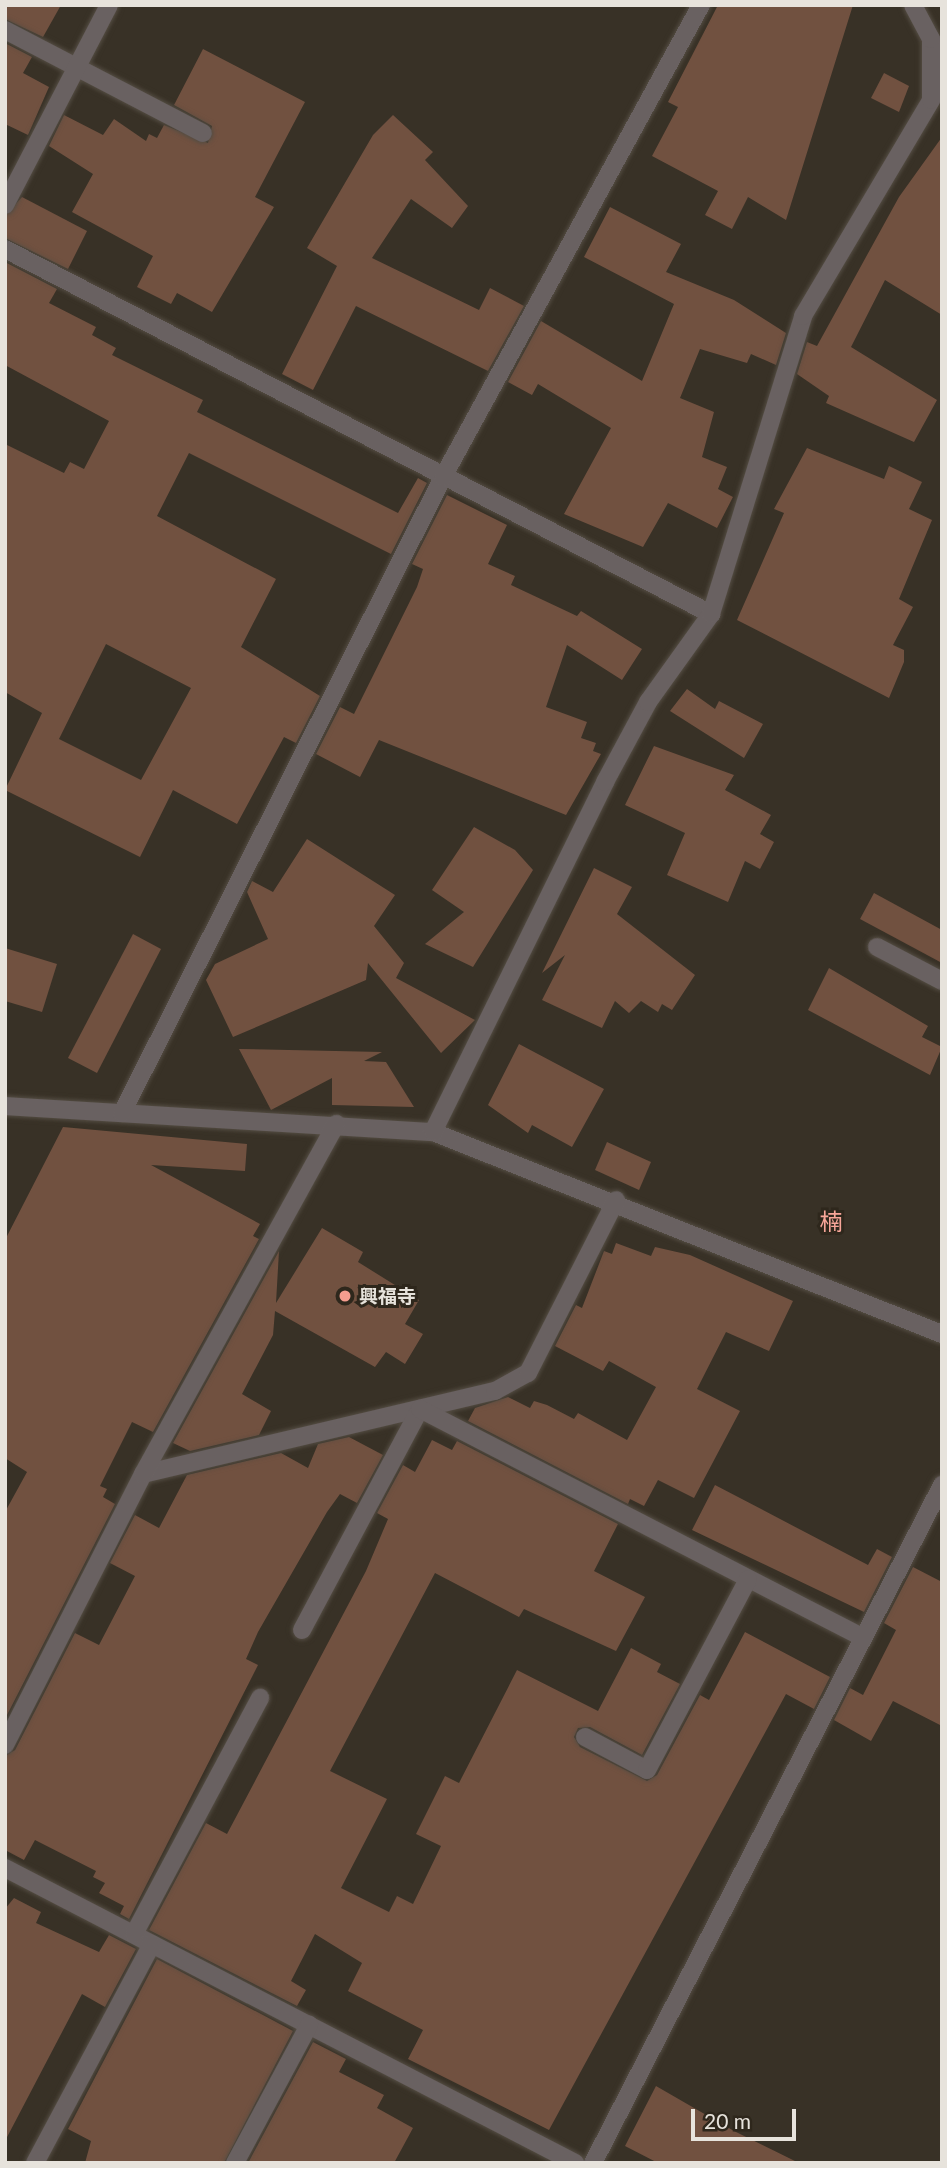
<!DOCTYPE html>
<meta charset="utf-8">
<style>
body{margin:0}
#map{position:relative;width:947px;height:2168px;overflow:hidden;background:#383126;font-family:Lato,"Noto Sans JP",sans-serif}
div>[style]{position:absolute}
[style*='--x']{left:calc(var(--x)*1px);top:calc(var(--y)*1px);width:calc(var(--w)*1px);rotate:calc(var(--a)*1deg)}
.building>*{inset:0;background:#715140}
.roads{filter:drop-shadow(0 0 2px #544d43) drop-shadow(0 0 2px #544d43)}
.minor>*{height:18px;margin:-9px;padding:0 9px;transform-origin:9px;border-radius:9px;background:#696161}
.dots>*{width:19px;height:19px;translate:-50% -50%;box-sizing:border-box;border:4px solid #2e271c;border-radius:50%}
span{translate:-50% -50%;white-space:nowrap;text-align:center;line-height:1.15;-webkit-text-stroke:6px #2e271c;paint-order:stroke}
.poi-label{font-size:19px;color:#e7e3dc;font-weight:700}
.left{translate:0 -50%;text-align:left}
.quarter-label{font-size:23px;color:#f8a699}
.frame{position:absolute;inset:0;border:7px solid #e7e3dc;pointer-events:none}
.scale{position:absolute;left:691px;top:2109px;width:105px;height:32px;box-sizing:border-box;border:4px solid #e7e3dc;border-top:0;padding-left:9px;font-size:21px;line-height:24px;white-space:nowrap;color:#e7e3dc;-webkit-text-stroke:5px #2e271c;paint-order:stroke}
</style>
<div id="map">
<div class="building">
<i style="clip-path:polygon(5px 5px,61px 5px,43px 37px,5px 19px)"></i>
<i style="clip-path:polygon(718px 5px,853px 5px,786px 220px,748px 197px,732px 229px,705px 215px,718px 191px,652px 156px,678px 107px,668px 102px)"></i>
<i style="clip-path:polygon(5px 43px,32px 57px,23px 73px,49px 87px,28px 135px,5px 124px)"></i>
<i style="clip-path:polygon(203px 49px,305px 102px,255px 197px,274px 207px,212px 312px,177px 293px,171px 304px,137px 287px,153px 256px,72px 212px,93px 174px,49px 146px,64px 115px,103px 135px,114px 119px,146px 141px,149px 134px,157px 138px,164px 125px,208px 143px,212px 126px,174px 105px)"></i>
<i style="clip-path:polygon(884px 73px,909px 86px,899px 112px,871px 98px)"></i>
<i style="clip-path:polygon(393px 115px,433px 152px,425px 160px,468px 206px,452px 228px,411px 199px,372px 258px,479px 310px,490px 288px,524px 306px,488px 371px,356px 306px,313px 390px,282px 374px,337px 266px,307px 248px,373px 135px)"></i>
<i style="clip-path:polygon(942px 137px,942px 315px,885px 280px,851px 347px,937px 400px,914px 442px,826px 403px,829px 396px,797px 374px,807px 342px,817px 346px,899px 197px)"></i>
<i style="clip-path:polygon(22px 197px,87px 231px,68px 269px,5px 238px,5px 216px)"></i>
<i style="clip-path:polygon(610px 207px,681px 244px,666px 272px,734px 300px,786px 333px,776px 365px,751px 354px,747px 363px,700px 349px,680px 398px,714px 412px,702px 457px,727px 467px,718px 489px,733px 497px,717px 528px,668px 503px,643px 547px,564px 514px,611px 428px,538px 384px,532px 395px,508px 382px,541px 321px,642px 381px,674px 304px,584px 257px)"></i>
<i style="clip-path:polygon(evenodd,5px 262px,57px 289px,49px 303px,96px 327px,92px 335px,116px 348px,112px 355px,203px 400px,197px 412px,398px 513px,418px 478px,427px 483px,391px 554px,189px 453px,157px 516px,276px 579px,241px 647px,320px 696px,296px 743px,284px 737px,237px 824px,173px 790px,140px 857px,5px 790px,42px 713px,5px 692px,5px 444px,64px 473px,70px 462px,84px 469px,109px 421px,5px 365px,5px 262px,106px 644px,191px 688px,141px 780px,59px 739px,106px 644px)"></i>
<i style="clip-path:polygon(807px 448px,884px 479px,889px 466px,922px 482px,909px 509px,932px 520px,899px 599px,913px 607px,893px 645px,904px 650px,904px 662px,889px 698px,737px 620px,784px 513px,774px 509px)"></i>
<i style="clip-path:polygon(447px 495px,507px 525px,488px 564px,515px 576px,511px 585px,577px 616px,581px 611px,642px 649px,622px 680px,567px 645px,546px 707px,587px 722px,581px 738px,596px 743px,593px 751px,601px 754px,566px 815px,379px 740px,360px 777px,316px 754px,340px 707px,354px 714px,417px 587px,423px 569px,412px 564px)"></i>
<i style="clip-path:polygon(687px 689px,715px 709px,719px 701px,763px 724px,744px 758px,670px 711px)"></i>
<i style="clip-path:polygon(654px 746px,734px 775px,725px 790px,771px 815px,760px 834px,774px 842px,760px 869px,745px 861px,728px 902px,667px 875px,685px 833px,625px 805px)"></i>
<i style="clip-path:polygon(474px 827px,515px 850px,533px 870px,473px 967px,425px 944px,464px 912px,432px 890px)"></i>
<i style="clip-path:polygon(307px 839px,395px 895px,374px 926px,404px 963px,396px 978px,475px 1020px,441px 1053px,368px 963px,366px 980px,233px 1037px,206px 980px,215px 964px,268px 939px,247px 892px,252px 881px,273px 892px)"></i>
<i style="clip-path:polygon(594px 868px,632px 887px,617px 914px,695px 975px,672px 1010px,662px 1004px,658px 1012px,641px 1001px,629px 1013px,615px 1001px,602px 1028px,542px 1000px,565px 955px,542px 973px)"></i>
<i style="clip-path:polygon(874px 893px,942px 930px,942px 963px,860px 919px)"></i>
<i style="clip-path:polygon(133px 934px,161px 949px,97px 1073px,68px 1058px)"></i>
<i style="clip-path:polygon(5px 948px,57px 964px,42px 1012px,5px 1001px)"></i>
<i style="clip-path:polygon(829px 968px,928px 1026px,922px 1037px,942px 1047px,930px 1075px,808px 1010px)"></i>
<i style="clip-path:polygon(519px 1044px,604px 1089px,572px 1147px,532px 1125px,528px 1133px,488px 1105px)"></i>
<i style="clip-path:polygon(239px 1049px,382px 1052px,364px 1061px,386px 1062px,414px 1107px,332px 1105px,332px 1078px,271px 1110px)"></i>
<i style="clip-path:polygon(63px 1127px,247px 1144px,245px 1171px,151px 1165px,260px 1224px,253px 1236px,259px 1239px,153px 1432px,132px 1422px,100px 1486px,107px 1489px,103px 1497px,115px 1504px,5px 1719px,5px 1512px,27px 1472px,5px 1458px,5px 1240px)"></i>
<i style="clip-path:polygon(607px 1142px,651px 1162px,639px 1190px,595px 1170px)"></i>
<i style="clip-path:polygon(322px 1228px,363px 1252px,358px 1262px,419px 1300px,405px 1324px,423px 1334px,405px 1364px,386px 1352px,375px 1367px,275px 1311px,273px 1335px,242px 1394px,271px 1411px,259px 1435px,190px 1451px,173px 1443px,279px 1251px,276px 1303px)"></i>
<i style="clip-path:polygon(616px 1243px,651px 1256px,655px 1247px,690px 1255px,793px 1301px,769px 1351px,726px 1332px,697px 1389px,740px 1411px,694px 1498px,658px 1480px,644px 1506px,630px 1499px,628px 1504px,468px 1421px,475px 1408px,508px 1397px,530px 1408px,534px 1401px,547px 1405px,574px 1419px,578px 1413px,627px 1440px,656px 1387px,609px 1361px,603px 1371px,555px 1346px,576px 1305px,582px 1308px,604px 1251px,612px 1254px)"></i>
<i style="clip-path:polygon(349px 1437px,383px 1455px,357px 1503px,340px 1494px,327px 1512px,258px 1632px,246px 1659px,258px 1665px,129px 1919px,120px 1914px,124px 1906px,99px 1893px,105px 1883px,93px 1877px,96px 1871px,35px 1840px,24px 1860px,5px 1850px,5px 1756px,15px 1750px,75px 1633px,99px 1645px,135px 1576px,110px 1563px,135px 1515px,159px 1528px,187px 1475px,281px 1453px,308px 1468px,318px 1444px)"></i>
<i style="clip-path:polygon(432px 1440px,452px 1450px,457px 1441px,618px 1524px,594px 1571px,645px 1597px,616px 1651px,524px 1609px,519px 1617px,435px 1573px,330px 1771px,387px 1799px,341px 1888px,389px 1912px,397px 1896px,413px 1904px,441px 1846px,416px 1834px,445px 1776px,459px 1783px,517px 1670px,598px 1711px,631px 1648px,661px 1664px,657px 1672px,680px 1684px,642px 1755px,590px 1727px,578px 1728px,574px 1737px,580px 1747px,647px 1781px,657px 1775px,700px 1695px,709px 1700px,745px 1632px,830px 1677px,814px 1709px,786px 1694px,549px 2130px,408px 2059px,423px 2030px,348px 1991px,362px 1963px,315px 1934px,291px 1981px,306px 1990px,297px 2006px,149px 1930px,206px 1823px,227px 1834px,366px 1571px,388px 1519px,377px 1513px,403px 1465px,415px 1472px)"></i>
<i style="clip-path:polygon(715px 1485px,868px 1565px,877px 1549px,892px 1557px,864px 1612px,692px 1530px)"></i>
<i style="clip-path:polygon(913px 1567px,942px 1582px,942px 1726px,893px 1701px,871px 1741px,834px 1720px,850px 1688px,863px 1695px,896px 1630px,884px 1623px)"></i>
<i style="clip-path:polygon(14px 1898px,41px 1912px,36px 1923px,99px 1952px,109px 1935px,136px 1949px,105px 2007px,82px 1994px,5px 2141px,5px 1909px)"></i>
<i style="clip-path:polygon(157px 1959px,293px 2031px,224px 2163px,85px 2163px,91px 2141px,68px 2129px)"></i>
<i style="clip-path:polygon(313px 2042px,346px 2059px,339px 2072px,384px 2095px,377px 2108px,413px 2128px,394px 2163px,248px 2163px)"></i>
<i style="clip-path:polygon(656px 2086px,734px 2131px,799px 2163px,658px 2163px,625px 2146px)"></i>
</div>
<div class="roads">
<div class="minor">
<i style="--x:5;--y:30;--w:223;--a:27.5"></i>
<i style="--x:5;--y:205;--w:225;--a:-62.5"></i>
<i style="--x:5;--y:249;--w:795;--a:27.34"></i>
<i style="--x:877;--y:947;--w:73;--a:27.6"></i>
<i style="--x:5;--y:1106;--w:429;--a:3.5"></i>
<i style="--x:433;--y:1132;--w:548;--a:21.65"></i>
<i style="--x:122;--y:1113;--w:712;--a:-63.22"></i>
<i style="--x:443;--y:477;--w:538;--a:-61.34"></i>
<i style="--x:433;--y:1132;--w:390;--a:-63.8"></i>
<i style="--x:605;--y:782;--w:91;--a:-61.7"></i>
<i style="--x:648;--y:702;--w:108;--a:-54.4"></i>
<i style="--x:711;--y:614;--w:312;--a:-72.8"></i>
<i style="--x:803;--y:316;--w:251;--a:-59.3"></i>
<i style="--x:931;--y:100;--w:61;--a:-90"></i>
<i style="--x:931;--y:39;--w:38;--a:-118"></i>
<i style="--x:143;--y:1474;--w:362;--a:-13.3"></i>
<i style="--x:495;--y:1391;--w:38;--a:-29"></i>
<i style="--x:528;--y:1373;--w:194;--a:-63"></i>
<i style="--x:302;--y:1630;--w:251;--a:-61.9"></i>
<i style="--x:420;--y:1409;--w:499;--a:27.3"></i>
<i style="--x:585;--y:1737;--w:70;--a:28"></i>
<i style="--x:647;--y:1770;--w:216;--a:-62.1"></i>
<i style="--x:5;--y:1745;--w:304;--a:-63"></i>
<i style="--x:143;--y:1474;--w:400;--a:-61.1"></i>
<i style="--x:5;--y:1868;--w:642;--a:27.36"></i>
<i style="--x:134;--y:1934;--w:268;--a:-61.9"></i>
<i style="--x:35;--y:2163;--w:248;--a:-61.9"></i>
<i style="--x:235;--y:2163;--w:157;--a:-61.8"></i>
<i style="--x:593;--y:2163;--w:763;--a:-62.76"></i>
</div>
</div>
<div class="dots">
<i style="left:345px;top:1296px;background:#f59d8f"></i>
</div>
<div class="poi-label">
<span class="left" style="left:359px;top:1296px">興福寺</span>
</div>
<div class="quarter-label">
<span style="left:831px;top:1221px">楠</span>
</div>
<div class="frame"></div>
<div class="scale">20 m</div>
</div>
